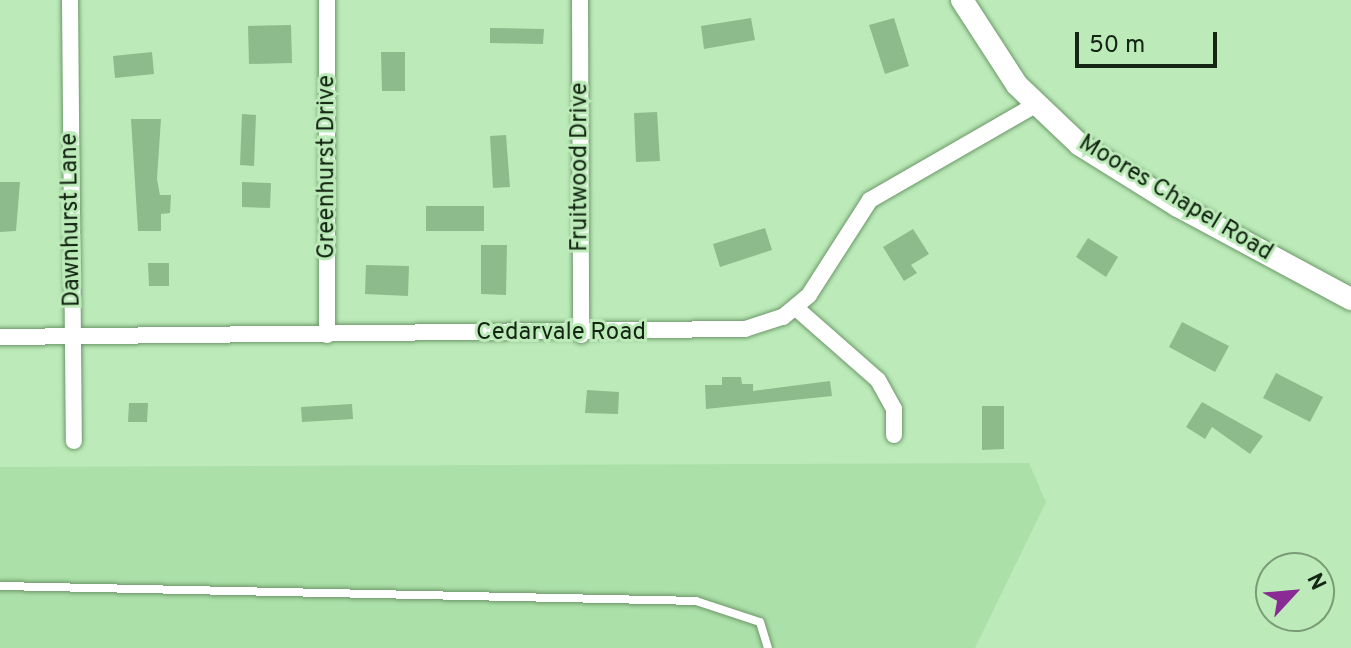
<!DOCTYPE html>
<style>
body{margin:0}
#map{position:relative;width:1351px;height:648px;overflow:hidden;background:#bcebb9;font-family:Overpass,sans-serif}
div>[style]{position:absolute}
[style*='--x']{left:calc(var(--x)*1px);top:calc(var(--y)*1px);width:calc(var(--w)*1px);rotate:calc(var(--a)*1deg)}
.built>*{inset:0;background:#ace0a9}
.building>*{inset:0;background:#8ebb8b}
.roads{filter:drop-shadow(0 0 2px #6c9769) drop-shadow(0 0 2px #6c9769)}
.lane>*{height:8px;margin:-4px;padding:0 4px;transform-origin:4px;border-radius:4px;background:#fff}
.street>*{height:16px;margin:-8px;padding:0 8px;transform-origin:8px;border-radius:8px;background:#fff}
.secondary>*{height:22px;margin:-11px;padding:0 11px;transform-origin:11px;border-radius:11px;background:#fff}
span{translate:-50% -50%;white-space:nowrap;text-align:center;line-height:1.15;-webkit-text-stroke:6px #bcebb9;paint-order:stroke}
.street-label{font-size:24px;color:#142613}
.north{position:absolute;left:1255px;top:552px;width:80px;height:80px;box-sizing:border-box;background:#bcebb9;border:2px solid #799c77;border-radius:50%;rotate:64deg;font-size:22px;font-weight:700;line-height:32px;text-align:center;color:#142613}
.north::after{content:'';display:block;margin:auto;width:28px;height:36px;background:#8a2b95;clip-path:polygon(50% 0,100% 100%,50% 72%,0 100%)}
.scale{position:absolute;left:1075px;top:32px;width:142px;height:36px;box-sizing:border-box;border:4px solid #142613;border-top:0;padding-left:10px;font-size:24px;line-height:28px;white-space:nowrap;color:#142613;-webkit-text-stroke:6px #bcebb9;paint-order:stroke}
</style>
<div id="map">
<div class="built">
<i style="clip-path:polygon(1029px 463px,1046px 502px,975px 648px,0 648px,0 467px)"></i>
</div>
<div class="building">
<i style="clip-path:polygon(751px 18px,755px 40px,704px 49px,701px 26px)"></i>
<i style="clip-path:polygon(894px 18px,909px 66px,885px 74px,869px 25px)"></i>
<i style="clip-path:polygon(291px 25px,292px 63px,249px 64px,248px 26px)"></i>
<i style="clip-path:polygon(490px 28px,544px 29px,543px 44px,490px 43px)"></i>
<i style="clip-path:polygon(152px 52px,154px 74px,115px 78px,113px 56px)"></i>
<i style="clip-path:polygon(381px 52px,405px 52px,405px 91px,382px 91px)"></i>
<i style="clip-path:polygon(657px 112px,660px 161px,636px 162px,634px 113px)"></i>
<i style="clip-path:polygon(242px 114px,256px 115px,254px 166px,240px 165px)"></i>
<i style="clip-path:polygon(131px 119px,161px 119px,157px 179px,160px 195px,171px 195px,170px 213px,161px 214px,161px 231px,138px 231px)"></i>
<i style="clip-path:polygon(506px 135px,510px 187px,493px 188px,490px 136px)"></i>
<i style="clip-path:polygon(0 182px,20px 182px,16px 231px,0 232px)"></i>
<i style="clip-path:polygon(242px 182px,271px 183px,270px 208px,242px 207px)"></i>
<i style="clip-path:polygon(426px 206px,484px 206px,484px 231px,426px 231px)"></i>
<i style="clip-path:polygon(765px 228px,772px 250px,720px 267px,713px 244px)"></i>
<i style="clip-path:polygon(913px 229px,929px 254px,911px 265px,917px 273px,904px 281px,883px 247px)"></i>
<i style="clip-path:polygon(1088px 238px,1118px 257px,1106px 277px,1076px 257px)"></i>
<i style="clip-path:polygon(481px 245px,507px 245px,506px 295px,481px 294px)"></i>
<i style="clip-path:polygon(148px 263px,169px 263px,169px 286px,149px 286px)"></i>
<i style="clip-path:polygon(366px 265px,409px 266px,408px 296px,365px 294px)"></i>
<i style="clip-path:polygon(1182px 322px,1229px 346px,1215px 372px,1169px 347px)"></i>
<i style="clip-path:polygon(1276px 373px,1323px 397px,1310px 422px,1263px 398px)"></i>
<i style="clip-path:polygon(722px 377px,741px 377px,742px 384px,753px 384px,753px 391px,830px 381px,832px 396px,706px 409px,705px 385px,722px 385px)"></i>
<i style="clip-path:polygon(587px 390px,619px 392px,618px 414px,585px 413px)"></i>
<i style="clip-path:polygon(1202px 402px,1263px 436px,1250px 454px,1212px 427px,1205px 439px,1186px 427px)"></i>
<i style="clip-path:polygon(129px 403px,148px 403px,147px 422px,128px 422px)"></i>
<i style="clip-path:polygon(352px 404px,353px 419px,302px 422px,301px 407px)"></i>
<i style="clip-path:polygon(982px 406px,1004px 406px,1004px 449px,982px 450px)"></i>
</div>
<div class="roads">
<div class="lane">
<i style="--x:0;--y:586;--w:696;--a:1.23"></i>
<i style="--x:696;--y:601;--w:67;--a:18.2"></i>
<i style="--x:760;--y:622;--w:27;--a:73"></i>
</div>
<div class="street">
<i style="--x:70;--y:0;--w:441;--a:89.5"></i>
<i style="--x:327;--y:0;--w:335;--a:90"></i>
<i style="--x:580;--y:0;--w:335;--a:89.8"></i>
<i style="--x:796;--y:308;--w:109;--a:41.3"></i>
<i style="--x:878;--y:380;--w:33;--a:61"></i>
<i style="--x:894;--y:409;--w:26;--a:90"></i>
<i style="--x:0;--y:337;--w:745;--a:-0.62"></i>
<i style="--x:745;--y:329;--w:40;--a:-18"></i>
<i style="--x:783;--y:317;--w:34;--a:-40"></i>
<i style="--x:809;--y:295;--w:113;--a:-57.3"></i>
<i style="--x:870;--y:200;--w:190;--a:-29.9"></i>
</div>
<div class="secondary">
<i style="--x:962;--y:0;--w:101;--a:57.1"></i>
<i style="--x:1017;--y:85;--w:87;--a:43.6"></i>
<i style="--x:1080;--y:145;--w:115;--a:31.9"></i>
<i style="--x:1178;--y:206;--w:196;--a:28.3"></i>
</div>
</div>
<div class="street-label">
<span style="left:328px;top:167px;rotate:-90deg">Greenhurst Drive</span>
<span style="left:581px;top:167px;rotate:-90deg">Fruitwood Drive</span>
<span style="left:1175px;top:199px;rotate:31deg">Moores Chapel Road</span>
<span style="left:72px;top:220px;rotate:-91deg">Dawnhurst Lane</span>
<span style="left:561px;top:334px">Cedarvale Road</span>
</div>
<div class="north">N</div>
<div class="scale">50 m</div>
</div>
